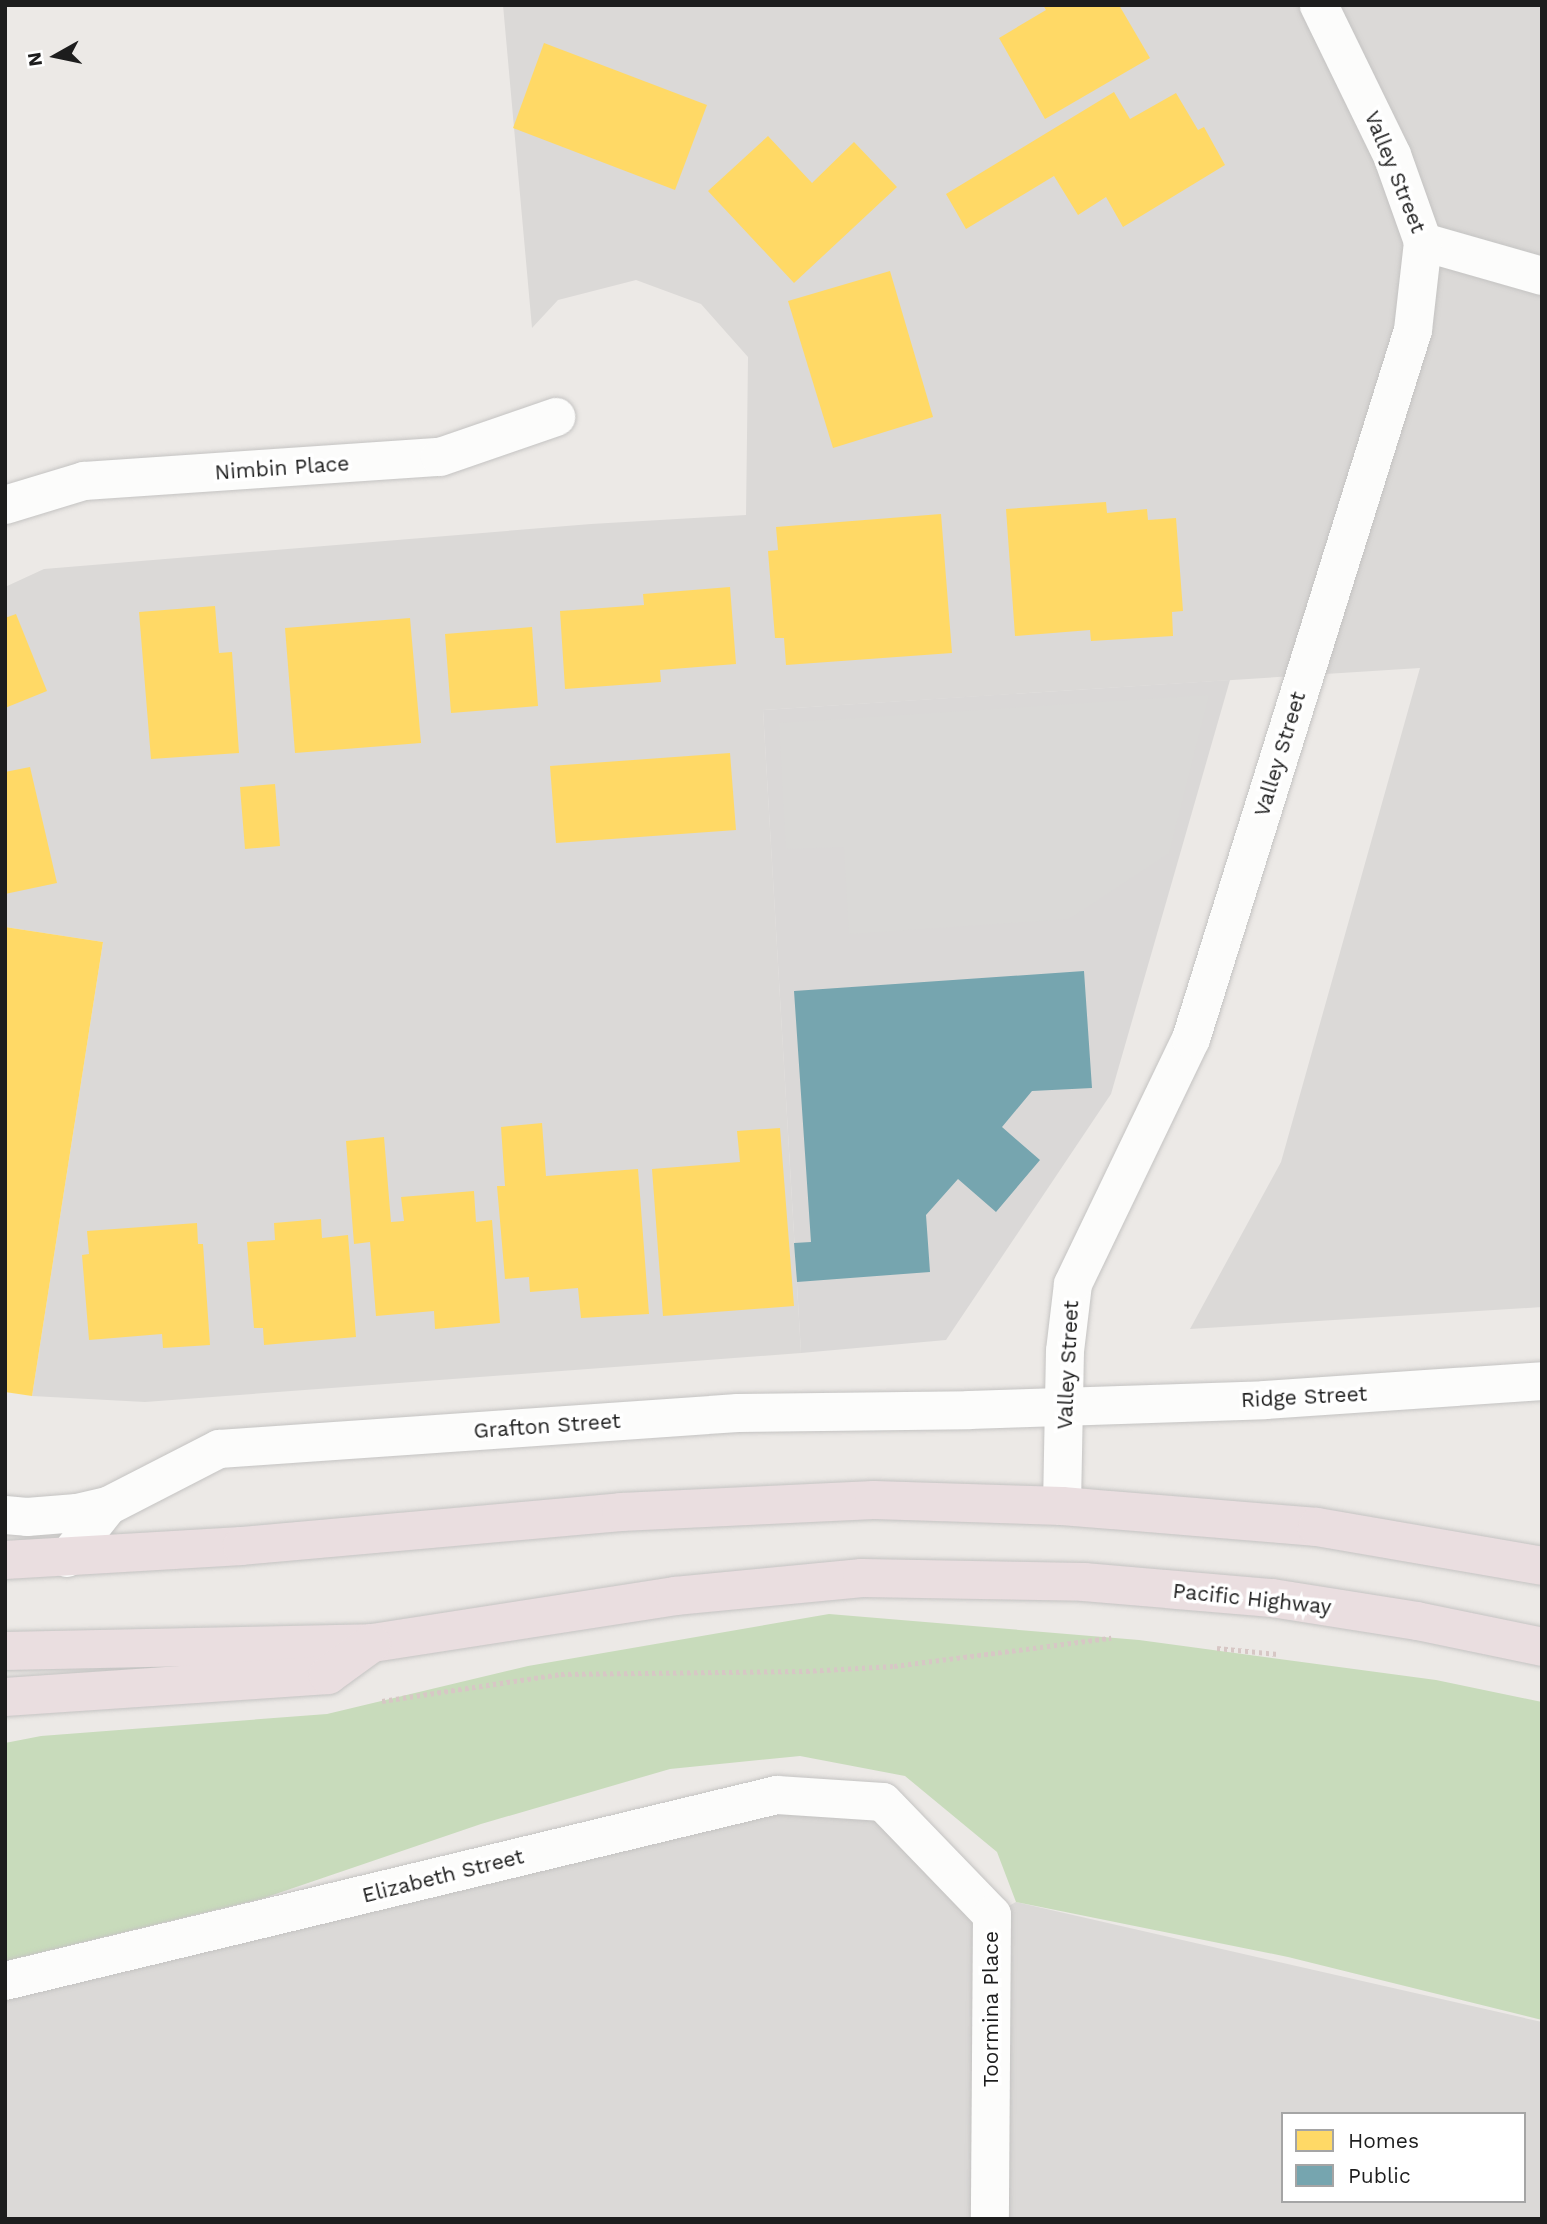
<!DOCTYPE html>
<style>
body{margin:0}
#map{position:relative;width:1547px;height:2224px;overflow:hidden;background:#ece9e6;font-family:"Work Sans",sans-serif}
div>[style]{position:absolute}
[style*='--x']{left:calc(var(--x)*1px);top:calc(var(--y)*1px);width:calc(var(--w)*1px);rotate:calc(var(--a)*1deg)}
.residential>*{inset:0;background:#dbd9d7}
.religious>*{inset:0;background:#dad8d7}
.forest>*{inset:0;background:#c8dbbb}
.parking>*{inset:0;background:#dad9d7}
.homes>*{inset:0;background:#ffd966}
.public>*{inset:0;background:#76a5af}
.path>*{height:4.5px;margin-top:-2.25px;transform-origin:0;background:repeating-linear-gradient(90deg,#d7c7c5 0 3.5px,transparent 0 7px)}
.roads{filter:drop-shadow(0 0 2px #c4c3c2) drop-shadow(0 0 2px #c4c3c2)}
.street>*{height:38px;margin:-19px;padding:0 19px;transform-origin:19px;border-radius:19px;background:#fcfcfb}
.highway>*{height:38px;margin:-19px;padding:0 19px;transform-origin:19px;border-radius:19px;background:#eadee0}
span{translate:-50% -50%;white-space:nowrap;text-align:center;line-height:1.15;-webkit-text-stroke:7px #fff;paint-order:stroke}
.street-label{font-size:21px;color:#1d1d1d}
.frame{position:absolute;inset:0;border:7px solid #1d1d1d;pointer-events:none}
.legend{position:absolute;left:1281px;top:2112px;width:245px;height:91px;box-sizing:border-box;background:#fff;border:2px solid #a5a5a5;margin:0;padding:9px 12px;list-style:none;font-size:21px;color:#1d1d1d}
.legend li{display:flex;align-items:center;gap:14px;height:35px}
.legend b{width:35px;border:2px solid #a5a5a5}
.north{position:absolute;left:21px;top:21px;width:70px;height:70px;-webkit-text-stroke:5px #fff;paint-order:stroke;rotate:261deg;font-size:19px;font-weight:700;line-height:28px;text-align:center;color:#1d1d1d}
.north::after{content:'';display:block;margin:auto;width:24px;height:32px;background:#1d1d1d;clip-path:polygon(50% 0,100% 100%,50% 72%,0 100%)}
</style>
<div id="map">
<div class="residential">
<i style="clip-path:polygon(503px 5px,1542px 5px,1542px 1307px,1190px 1329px,1281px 1162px,1420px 668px,763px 710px,801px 1353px,145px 1402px,32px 1396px,103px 942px,5px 927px,5px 587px,44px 569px,591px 524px,746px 515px,748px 357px,701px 304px,636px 280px,558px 300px,532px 328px)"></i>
<i style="clip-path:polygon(evenodd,777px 1795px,883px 1802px,992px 1915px,1016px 1902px,1542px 2022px,1542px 2219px,5px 2219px,5px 1981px,777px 1795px,1283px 2114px,1524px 2114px,1524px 2201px,1283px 2201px,1283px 2114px)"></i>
</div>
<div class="religious">
<i style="clip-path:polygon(1230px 680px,1111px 1094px,946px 1340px,801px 1353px,763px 710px)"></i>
</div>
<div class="forest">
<i style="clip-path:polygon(829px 1614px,1139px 1640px,1436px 1680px,1542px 1702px,1542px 2020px,1288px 1957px,1016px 1902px,997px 1852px,905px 1776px,800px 1756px,670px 1769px,481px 1824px,264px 1898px,5px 1961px,5px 1743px,41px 1736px,327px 1714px,528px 1666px)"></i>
</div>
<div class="parking">
<i style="clip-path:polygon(1209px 695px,1169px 853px,1069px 919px,849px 934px,844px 847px,786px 849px,779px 723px)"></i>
</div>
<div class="homes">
<i style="clip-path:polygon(1043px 5px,1119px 5px,1150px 58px,1045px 119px,999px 38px,1046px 10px)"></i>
<i style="clip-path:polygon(544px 43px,707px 105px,675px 190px,513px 128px)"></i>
<i style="clip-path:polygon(1114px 92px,1130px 119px,1176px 93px,1198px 130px,1204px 127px,1225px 165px,1123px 227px,1106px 197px,1078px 215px,1054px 176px,966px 229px,946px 194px)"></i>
<i style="clip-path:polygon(768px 136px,812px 183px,854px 142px,897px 187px,794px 283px,708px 191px)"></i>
<i style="clip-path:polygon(890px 271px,933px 417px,833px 448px,788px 301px)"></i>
<i style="clip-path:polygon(1106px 502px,1107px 513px,1147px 509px,1148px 520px,1176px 518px,1183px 611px,1172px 612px,1173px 636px,1091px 641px,1090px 630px,1015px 636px,1006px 509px)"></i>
<i style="clip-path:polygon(941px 514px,952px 653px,786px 665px,784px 638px,775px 638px,768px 551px,778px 550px,776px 527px)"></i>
<i style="clip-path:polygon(730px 587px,736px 664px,660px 670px,661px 682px,565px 689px,560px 611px,644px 605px,643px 594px)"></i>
<i style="clip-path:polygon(215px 606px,219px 653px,232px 652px,239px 753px,151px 759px,139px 612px)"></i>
<i style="clip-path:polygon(16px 614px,47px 691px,5px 708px,5px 618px)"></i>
<i style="clip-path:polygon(410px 618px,421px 743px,295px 753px,285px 628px)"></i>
<i style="clip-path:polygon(532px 627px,538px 706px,451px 713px,445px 634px)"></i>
<i style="clip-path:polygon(730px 753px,736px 830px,556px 843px,550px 766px)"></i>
<i style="clip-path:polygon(30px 767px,57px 883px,5px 894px,5px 772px)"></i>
<i style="clip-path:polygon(275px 784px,280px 846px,245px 849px,240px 787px)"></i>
<i style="clip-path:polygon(5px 927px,103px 942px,32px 1396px,5px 1392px)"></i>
<i style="clip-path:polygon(542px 1123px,546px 1176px,638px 1169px,649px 1314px,581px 1318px,578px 1288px,530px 1292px,529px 1277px,505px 1279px,497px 1186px,505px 1186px,501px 1127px)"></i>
<i style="clip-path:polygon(780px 1128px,794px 1306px,663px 1316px,652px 1169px,740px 1162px,737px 1131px)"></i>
<i style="clip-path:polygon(384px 1137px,391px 1222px,404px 1221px,401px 1197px,474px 1191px,476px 1222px,492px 1220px,500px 1323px,435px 1329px,434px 1311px,376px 1316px,370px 1242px,354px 1244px,346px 1141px)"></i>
<i style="clip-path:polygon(321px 1219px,322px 1238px,348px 1235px,356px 1337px,264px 1345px,263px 1328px,254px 1328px,247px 1242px,275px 1240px,274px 1223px)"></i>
<i style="clip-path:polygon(197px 1223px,198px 1244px,203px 1244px,210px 1345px,163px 1348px,162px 1334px,89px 1340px,82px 1255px,89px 1254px,87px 1231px)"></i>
</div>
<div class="public">
<i style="clip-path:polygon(1084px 971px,1092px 1088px,1032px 1091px,1002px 1127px,1040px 1160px,996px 1212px,958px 1179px,926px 1215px,930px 1272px,797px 1282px,794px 1243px,811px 1242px,794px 991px)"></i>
</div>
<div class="path">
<i style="--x:1217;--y:1648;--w:61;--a:5.6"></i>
<i style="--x:382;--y:1701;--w:181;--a:-8.6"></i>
<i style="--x:561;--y:1674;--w:245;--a:-0.7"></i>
<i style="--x:806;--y:1671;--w:88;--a:-3.3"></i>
<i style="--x:894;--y:1666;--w:219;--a:-7.4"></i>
</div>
<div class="roads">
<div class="street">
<i style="--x:1423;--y:242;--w:124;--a:15.9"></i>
<i style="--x:5;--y:505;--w:83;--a:-16.9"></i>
<i style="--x:84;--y:481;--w:357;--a:-3.9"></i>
<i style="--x:440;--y:457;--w:123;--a:-19"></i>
<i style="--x:1062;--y:1506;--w:155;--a:-88.9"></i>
<i style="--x:1065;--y:1351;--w:67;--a:-83.2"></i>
<i style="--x:1073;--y:1284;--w:272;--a:-64.3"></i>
<i style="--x:1191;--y:1039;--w:743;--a:-72.61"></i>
<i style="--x:1413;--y:330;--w:89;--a:-83.5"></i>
<i style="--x:1423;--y:242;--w:92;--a:-109.6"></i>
<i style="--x:1392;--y:155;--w:167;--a:-116"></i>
<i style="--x:5;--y:1515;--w:22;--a:5"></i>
<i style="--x:27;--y:1517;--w:50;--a:-4.6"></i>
<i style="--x:77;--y:1513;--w:32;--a:-13"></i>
<i style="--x:67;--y:1558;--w:66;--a:-51.7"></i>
<i style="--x:108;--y:1506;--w:125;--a:-27.2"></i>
<i style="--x:219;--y:1449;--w:520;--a:-3.97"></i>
<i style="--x:738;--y:1413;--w:231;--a:-0.7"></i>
<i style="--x:969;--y:1410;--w:296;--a:-1.9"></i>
<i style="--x:1265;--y:1400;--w:278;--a:-3.9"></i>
<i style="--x:5;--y:1981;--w:794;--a:-13.55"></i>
<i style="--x:777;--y:1795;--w:106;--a:3.8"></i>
<i style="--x:883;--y:1802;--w:157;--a:46"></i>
<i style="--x:992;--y:1915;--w:304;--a:90.4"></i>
</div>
<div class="highway">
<i style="--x:5;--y:1560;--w:237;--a:-3.4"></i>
<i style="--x:242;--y:1546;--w:381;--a:-5.1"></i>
<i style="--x:621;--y:1512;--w:253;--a:-2.7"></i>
<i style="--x:874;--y:1500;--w:188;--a:1.8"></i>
<i style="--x:1062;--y:1506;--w:256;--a:4.7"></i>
<i style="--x:1317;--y:1527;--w:228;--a:9.8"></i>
<i style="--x:5;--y:1651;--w:367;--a:-1.2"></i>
<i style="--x:372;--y:1643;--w:307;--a:-8.8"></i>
<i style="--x:675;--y:1596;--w:188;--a:-5.5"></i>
<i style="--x:862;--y:1578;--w:222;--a:1"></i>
<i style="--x:1084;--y:1582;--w:189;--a:4.9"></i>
<i style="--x:1272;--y:1598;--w:147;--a:9"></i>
<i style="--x:1417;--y:1621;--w:128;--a:11.7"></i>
<i style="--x:5;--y:1697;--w:324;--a:-3.9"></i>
<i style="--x:328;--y:1675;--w:54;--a:-36"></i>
</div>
</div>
<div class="street-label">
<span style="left:1395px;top:172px;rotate:68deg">Valley Street</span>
<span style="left:282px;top:468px;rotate:-4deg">Nimbin Place</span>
<span style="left:1280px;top:754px;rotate:-73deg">Valley Street</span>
<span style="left:1068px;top:1365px;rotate:-87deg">Valley Street</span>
<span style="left:1304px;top:1397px;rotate:-3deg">Ridge Street</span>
<span style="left:547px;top:1426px;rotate:-4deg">Grafton Street</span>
<span style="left:1252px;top:1599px;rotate:6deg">Pacific Highway</span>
<span style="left:443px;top:1876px;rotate:-14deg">Elizabeth Street</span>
<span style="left:991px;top:2009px;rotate:-90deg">Toormina Place</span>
</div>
<div class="frame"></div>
<ul class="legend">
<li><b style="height:19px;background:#ffd966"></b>Homes</li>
<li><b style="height:19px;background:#76a5af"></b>Public</li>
</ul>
<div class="north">N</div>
</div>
